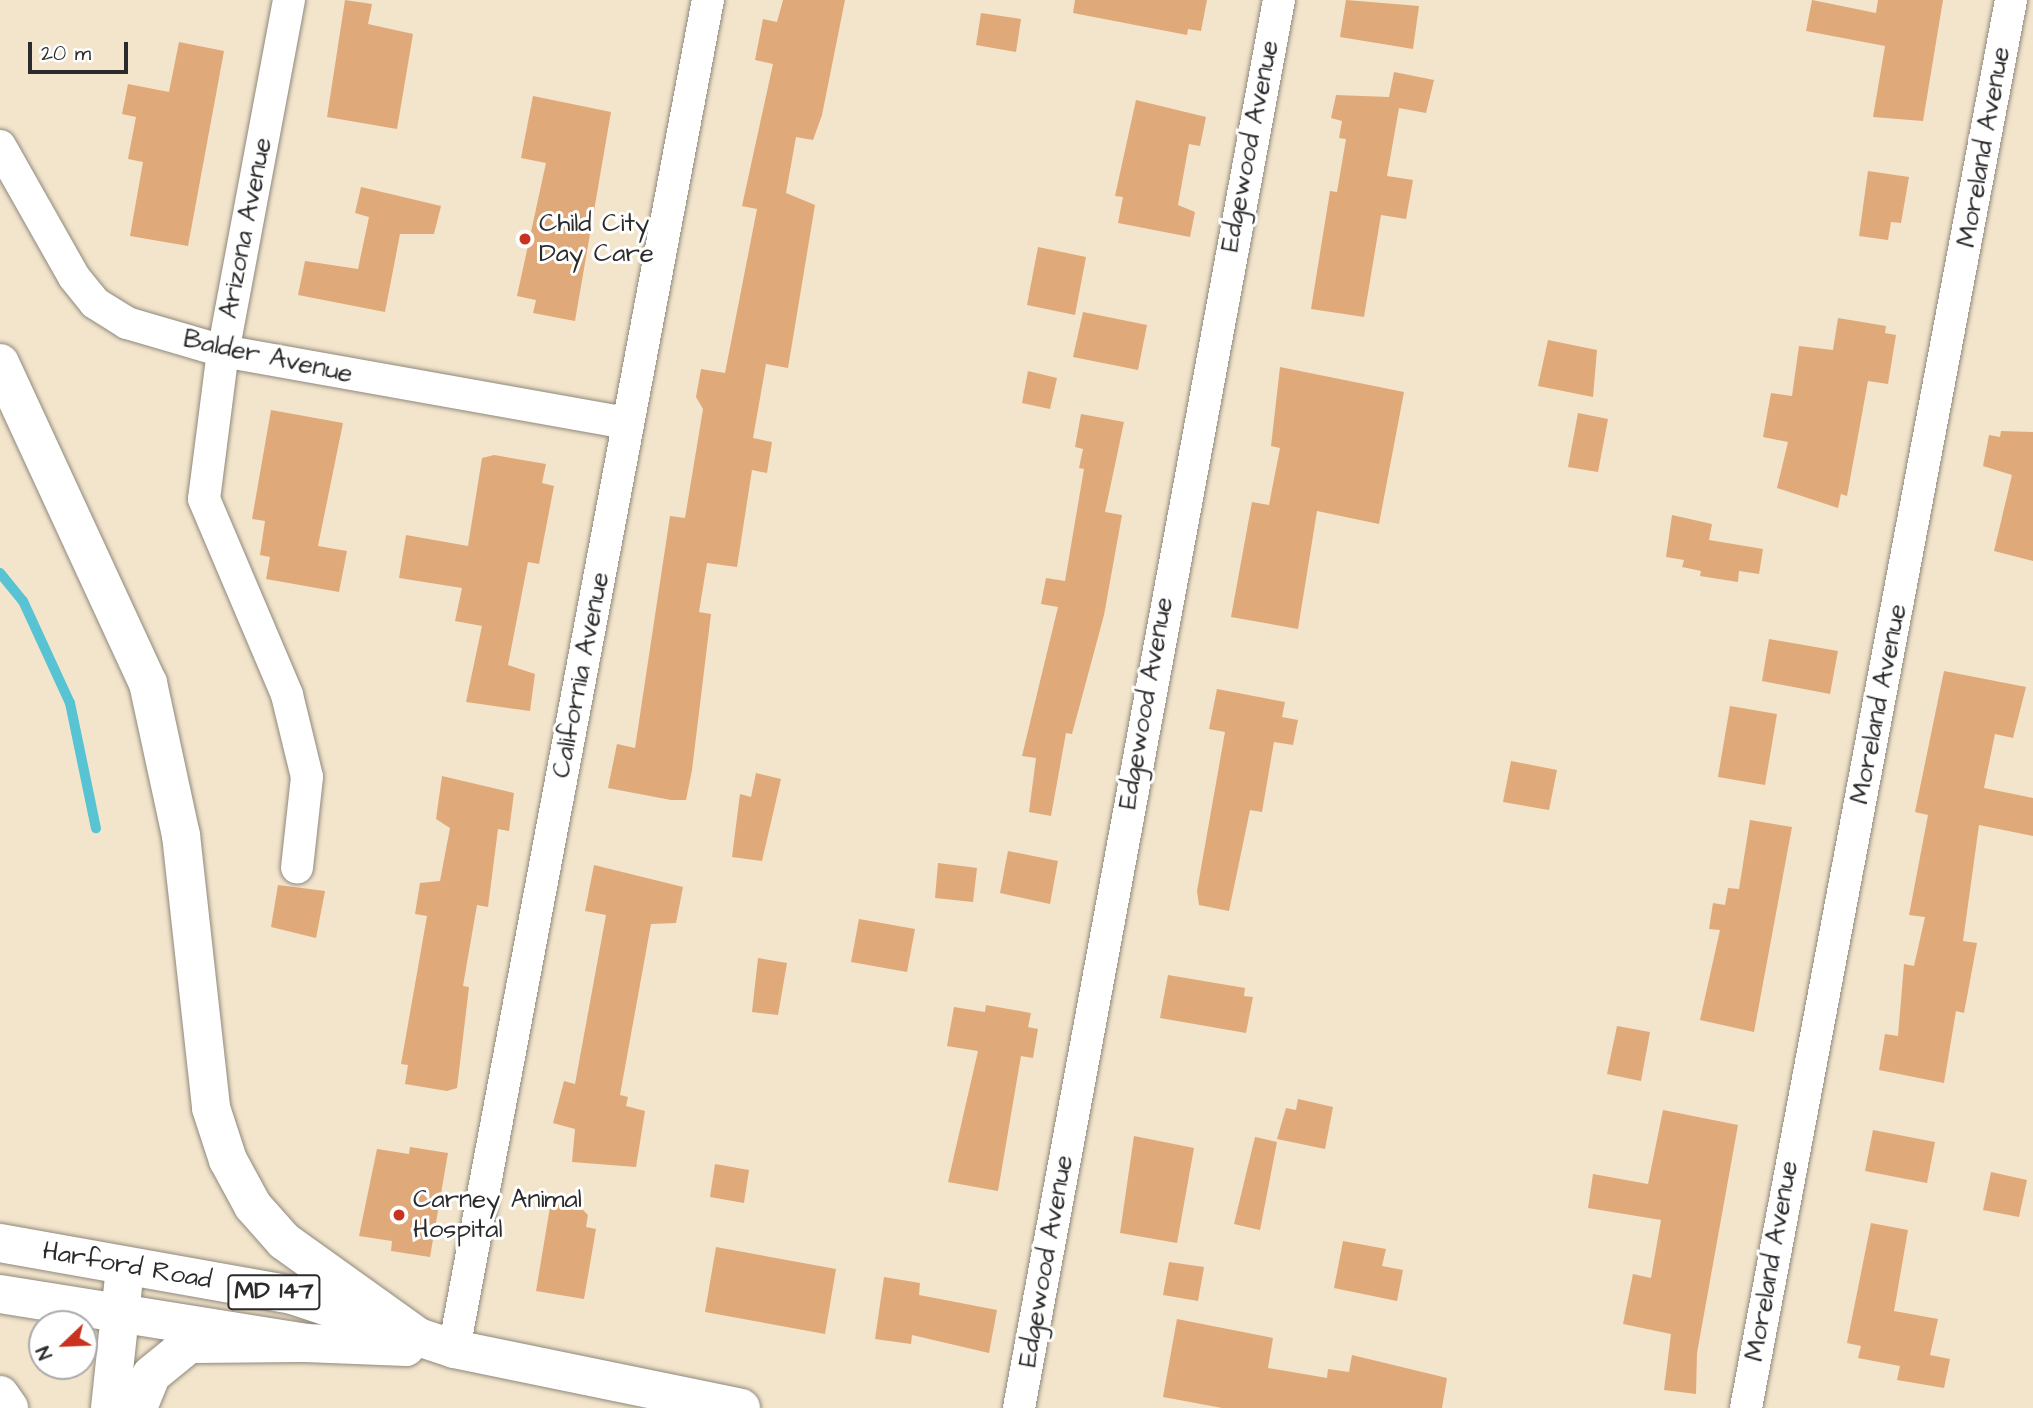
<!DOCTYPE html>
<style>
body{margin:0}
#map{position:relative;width:2033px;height:1408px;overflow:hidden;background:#f3e5cc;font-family:"Architects Daughter",sans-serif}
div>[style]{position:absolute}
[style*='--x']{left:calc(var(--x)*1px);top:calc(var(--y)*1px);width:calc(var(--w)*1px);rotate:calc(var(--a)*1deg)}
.stream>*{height:10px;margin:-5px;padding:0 5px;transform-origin:5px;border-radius:5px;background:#58c3d3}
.building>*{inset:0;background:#e0a979}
.roads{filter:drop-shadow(0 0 2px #8f887c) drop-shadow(0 0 2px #8f887c)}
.minor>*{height:32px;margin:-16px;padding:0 16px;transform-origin:16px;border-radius:16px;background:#fff}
.primary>*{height:38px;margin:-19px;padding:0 19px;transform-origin:19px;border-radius:19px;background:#fff}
.motorway>*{height:38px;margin:-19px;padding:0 19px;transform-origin:19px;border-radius:19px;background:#fff}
.dots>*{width:19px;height:19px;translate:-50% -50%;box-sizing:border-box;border:4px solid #fff;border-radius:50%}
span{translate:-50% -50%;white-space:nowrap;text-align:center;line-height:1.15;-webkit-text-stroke:6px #fff;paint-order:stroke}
.shield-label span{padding:2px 5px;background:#fff;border:2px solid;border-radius:5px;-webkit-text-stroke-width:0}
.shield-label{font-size:24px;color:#2b2b2b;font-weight:700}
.street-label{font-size:26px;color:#2b2b2b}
.poi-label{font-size:26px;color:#2b2b2b}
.left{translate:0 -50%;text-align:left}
.north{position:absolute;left:28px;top:1310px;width:70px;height:70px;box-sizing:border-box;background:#fff;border:2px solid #aaa;border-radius:50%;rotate:247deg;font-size:19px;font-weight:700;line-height:28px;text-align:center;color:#2b2b2b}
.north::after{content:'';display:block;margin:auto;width:24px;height:32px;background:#c8321e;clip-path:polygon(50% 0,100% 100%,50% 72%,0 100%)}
.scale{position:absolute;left:28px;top:42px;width:100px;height:32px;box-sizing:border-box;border:4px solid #2b2b2b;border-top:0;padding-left:9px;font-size:21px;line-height:24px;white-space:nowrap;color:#2b2b2b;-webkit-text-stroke:5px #fff;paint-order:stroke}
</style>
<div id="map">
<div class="stream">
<i style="--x:0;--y:573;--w:36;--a:51"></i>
<i style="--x:23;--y:601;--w:112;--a:65.3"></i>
<i style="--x:70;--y:703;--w:128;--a:78.3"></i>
</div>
<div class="building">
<i style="clip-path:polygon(345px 0,372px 4px,368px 24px,413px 34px,397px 129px,327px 117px)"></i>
<i style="clip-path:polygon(783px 0,845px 0,822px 115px,813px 140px,796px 137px,786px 193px,815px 205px,788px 368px,766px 364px,753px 438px,772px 442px,767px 473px,752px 470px,737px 567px,707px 563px,699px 612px,711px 614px,692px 770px,686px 800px,671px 800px,608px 788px,617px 744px,635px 748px,670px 516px,685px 518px,703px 409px,696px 397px,701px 369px,725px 373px,757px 209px,742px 206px,773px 64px,755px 60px,763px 19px,777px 22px)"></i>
<i style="clip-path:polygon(1075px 0,1207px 0,1201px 31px,1188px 29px,1187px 35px,1073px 13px)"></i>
<i style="clip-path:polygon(1346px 0,1419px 6px,1413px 49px,1340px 37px)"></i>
<i style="clip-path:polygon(1812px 0,1876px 13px,1878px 0,1943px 0,1923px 121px,1873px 117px,1885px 46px,1806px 31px)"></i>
<i style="clip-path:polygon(981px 13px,1021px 19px,1016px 52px,976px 45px)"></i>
<i style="clip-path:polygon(179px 42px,224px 51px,188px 246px,130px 236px,143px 162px,128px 159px,136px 117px,122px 114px,128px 84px,169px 92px)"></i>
<i style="clip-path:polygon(1394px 72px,1434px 80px,1426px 113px,1399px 108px,1387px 176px,1413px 180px,1406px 219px,1381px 215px,1364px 317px,1311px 309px,1330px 191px,1337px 192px,1346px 139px,1339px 138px,1342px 121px,1331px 118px,1336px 95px,1389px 97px)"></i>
<i style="clip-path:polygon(533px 96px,611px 112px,575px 321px,533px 313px,536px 300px,517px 296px,546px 163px,521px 158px)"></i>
<i style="clip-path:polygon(1136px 100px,1206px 117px,1200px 146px,1189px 144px,1178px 205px,1195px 212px,1190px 237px,1118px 223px,1123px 197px,1115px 196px)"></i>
<i style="clip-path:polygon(1868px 171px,1909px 177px,1901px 223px,1891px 222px,1888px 240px,1859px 236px)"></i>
<i style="clip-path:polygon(361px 187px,441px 206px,434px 234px,400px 234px,385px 312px,298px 295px,305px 261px,358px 269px,369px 217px,355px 213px)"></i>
<i style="clip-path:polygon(1038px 247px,1086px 257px,1075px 315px,1027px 305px)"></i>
<i style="clip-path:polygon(1083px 312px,1147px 325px,1138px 370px,1073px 357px)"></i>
<i style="clip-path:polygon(1838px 318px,1886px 326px,1885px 333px,1896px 335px,1888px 384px,1868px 381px,1847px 496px,1841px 494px,1838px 508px,1777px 488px,1788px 442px,1763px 437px,1771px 393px,1792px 396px,1799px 346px,1833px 350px)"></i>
<i style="clip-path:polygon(1548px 340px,1597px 350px,1593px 397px,1538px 386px)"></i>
<i style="clip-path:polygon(1280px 367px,1404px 392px,1379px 524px,1317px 511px,1298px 629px,1231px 617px,1252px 502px,1269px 505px,1280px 448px,1271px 446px)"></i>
<i style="clip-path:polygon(1028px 371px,1057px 378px,1050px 409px,1022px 403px)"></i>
<i style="clip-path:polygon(271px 410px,343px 423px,318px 546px,347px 551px,339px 592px,266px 579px,270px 557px,260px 555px,265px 521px,252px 519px)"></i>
<i style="clip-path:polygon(1578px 413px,1608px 419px,1598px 472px,1568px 467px)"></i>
<i style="clip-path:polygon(1081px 414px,1124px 422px,1105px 512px,1122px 515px,1104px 615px,1072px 734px,1066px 733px,1051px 816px,1029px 812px,1036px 758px,1022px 756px,1058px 607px,1041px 604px,1046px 578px,1065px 581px,1084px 469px,1079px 468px,1083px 449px,1075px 447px)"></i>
<i style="clip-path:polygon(2001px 431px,2033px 432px,2033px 561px,1994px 551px,2012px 475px,1983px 466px,1989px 435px,2000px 437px)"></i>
<i style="clip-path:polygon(494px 455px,546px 464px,542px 483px,554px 486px,539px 564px,528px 562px,508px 665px,535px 674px,530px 711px,466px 702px,482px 626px,455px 621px,462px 588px,399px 578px,406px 535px,468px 546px,482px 458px)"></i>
<i style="clip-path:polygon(1672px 515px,1712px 524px,1709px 540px,1763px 549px,1759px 574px,1739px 571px,1738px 582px,1700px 576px,1701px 571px,1682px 567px,1684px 560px,1666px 557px)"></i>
<i style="clip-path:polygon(1769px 639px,1838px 651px,1830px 694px,1762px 681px)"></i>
<i style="clip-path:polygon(1944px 671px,2026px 687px,2013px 738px,1995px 734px,1984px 788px,2033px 798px,2033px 836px,1979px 825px,1963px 941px,1977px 943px,1964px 1013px,1956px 1011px,1944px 1083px,1879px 1070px,1885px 1034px,1898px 1036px,1904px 964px,1914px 966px,1925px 917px,1909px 915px,1928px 815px,1915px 812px)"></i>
<i style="clip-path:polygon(1217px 689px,1285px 702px,1282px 717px,1298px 720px,1293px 745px,1274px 742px,1262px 812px,1250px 810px,1229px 911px,1199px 905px,1197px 891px,1225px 732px,1209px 729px)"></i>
<i style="clip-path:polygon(1730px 706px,1777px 714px,1765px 785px,1718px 777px)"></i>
<i style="clip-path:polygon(1511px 761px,1557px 770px,1549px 810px,1503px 802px)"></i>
<i style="clip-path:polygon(756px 773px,781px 779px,762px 861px,732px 857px,740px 794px,751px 797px)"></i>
<i style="clip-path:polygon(442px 776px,514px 793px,509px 831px,498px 829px,488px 907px,477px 905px,463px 986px,469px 987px,457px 1088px,447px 1091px,405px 1084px,408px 1065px,401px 1064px,427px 916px,415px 914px,420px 883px,440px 881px,450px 828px,436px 819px)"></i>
<i style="clip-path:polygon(1750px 820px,1792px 827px,1754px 1032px,1700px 1020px,1720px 930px,1709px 929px,1713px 903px,1725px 905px,1728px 888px,1739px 889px)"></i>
<i style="clip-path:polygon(1008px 851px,1058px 861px,1050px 904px,1000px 893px)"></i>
<i style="clip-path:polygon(938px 863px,977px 868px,973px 902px,935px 898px)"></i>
<i style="clip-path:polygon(594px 865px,683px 887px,676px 923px,651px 924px,620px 1095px,628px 1097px,626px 1106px,645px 1111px,636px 1167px,572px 1162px,575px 1129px,553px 1123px,564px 1081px,575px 1084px,606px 915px,585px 911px)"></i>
<i style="clip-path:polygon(278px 885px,325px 891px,316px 938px,271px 927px)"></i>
<i style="clip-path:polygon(859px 919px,915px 929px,907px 972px,851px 962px)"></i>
<i style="clip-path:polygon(758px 958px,787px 963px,778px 1015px,752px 1012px)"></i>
<i style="clip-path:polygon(1168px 975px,1245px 988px,1244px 996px,1253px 997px,1246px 1033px,1160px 1018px)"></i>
<i style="clip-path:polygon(986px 1005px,1031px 1013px,1028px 1027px,1038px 1029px,1033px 1058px,1021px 1056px,998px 1191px,948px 1182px,978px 1051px,947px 1046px,954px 1007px,985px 1012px)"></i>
<i style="clip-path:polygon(1617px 1026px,1650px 1032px,1641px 1081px,1607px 1074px)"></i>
<i style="clip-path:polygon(1298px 1099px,1333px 1107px,1325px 1149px,1277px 1139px,1286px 1108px,1296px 1110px)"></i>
<i style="clip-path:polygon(1663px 1110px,1738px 1125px,1697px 1353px,1696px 1394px,1664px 1390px,1671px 1334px,1623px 1324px,1633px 1274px,1651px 1278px,1661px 1220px,1588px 1208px,1593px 1174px,1648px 1184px)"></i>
<i style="clip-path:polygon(1873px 1130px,1935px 1142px,1927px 1183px,1865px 1171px)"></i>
<i style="clip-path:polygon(1134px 1136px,1194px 1148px,1177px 1243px,1120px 1233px)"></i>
<i style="clip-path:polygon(1255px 1137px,1277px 1142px,1260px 1230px,1234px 1224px)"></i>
<i style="clip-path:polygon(410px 1147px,448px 1153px,430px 1257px,391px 1251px,392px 1241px,359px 1236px,377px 1149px,409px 1154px)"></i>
<i style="clip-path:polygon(715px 1164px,749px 1170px,744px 1203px,710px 1197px)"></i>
<i style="clip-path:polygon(1991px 1172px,2027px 1180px,2019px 1217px,1983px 1210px)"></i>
<i style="clip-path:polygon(556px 1204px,582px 1209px,588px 1215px,586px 1227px,596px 1229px,584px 1299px,536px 1291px,550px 1207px)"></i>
<i style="clip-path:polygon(1871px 1223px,1908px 1230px,1894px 1311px,1938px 1319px,1930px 1355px,1950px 1359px,1944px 1388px,1897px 1380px,1900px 1366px,1858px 1358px,1861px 1346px,1847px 1343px)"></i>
<i style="clip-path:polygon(1343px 1241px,1386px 1249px,1382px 1266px,1403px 1270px,1397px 1301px,1334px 1288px)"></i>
<i style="clip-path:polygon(716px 1247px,836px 1269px,825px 1334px,705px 1312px)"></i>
<i style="clip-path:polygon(1169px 1262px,1204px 1267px,1198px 1301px,1163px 1295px)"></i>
<i style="clip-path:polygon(884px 1277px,920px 1283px,919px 1295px,997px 1310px,989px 1353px,912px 1335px,911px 1344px,875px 1339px)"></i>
<i style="clip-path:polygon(1177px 1319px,1273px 1338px,1268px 1368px,1327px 1378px,1328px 1369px,1349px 1372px,1352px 1355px,1447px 1378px,1442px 1408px,1222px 1408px,1163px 1397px)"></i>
</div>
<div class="roads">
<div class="minor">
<i style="--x:289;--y:0;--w:357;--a:100.6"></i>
<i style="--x:223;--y:351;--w:149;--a:97.3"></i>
<i style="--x:204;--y:499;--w:213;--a:67"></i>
<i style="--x:287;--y:695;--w:84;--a:76.3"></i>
<i style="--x:307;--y:777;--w:91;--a:96.3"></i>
<i style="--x:0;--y:146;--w:150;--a:60.5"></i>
<i style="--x:74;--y:277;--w:33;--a:51"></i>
<i style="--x:95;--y:303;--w:38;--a:32"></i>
<i style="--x:127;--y:323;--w:100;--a:16.3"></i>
<i style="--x:223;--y:351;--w:411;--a:10.1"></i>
<i style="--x:454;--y:1349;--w:1373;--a:-79.34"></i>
<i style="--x:1019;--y:1408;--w:1432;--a:-79.54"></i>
<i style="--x:1746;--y:1408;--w:1433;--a:-79.34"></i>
</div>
<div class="primary">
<i style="--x:0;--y:1243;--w:297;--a:10.1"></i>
<i style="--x:292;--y:1295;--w:171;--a:18.4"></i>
<i style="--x:454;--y:1349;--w:293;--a:11.6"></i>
<i style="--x:0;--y:1294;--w:309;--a:9.1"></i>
<i style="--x:305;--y:1343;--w:101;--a:2.3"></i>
</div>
<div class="motorway">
<i style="--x:0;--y:363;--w:353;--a:65.2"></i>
<i style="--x:148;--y:683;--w:156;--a:77.8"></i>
<i style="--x:181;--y:835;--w:275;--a:83.7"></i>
<i style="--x:211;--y:1108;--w:55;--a:71.9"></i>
<i style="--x:228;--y:1160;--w:52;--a:61.5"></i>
<i style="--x:253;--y:1206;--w:47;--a:48.5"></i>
<i style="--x:284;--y:1241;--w:165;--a:35.6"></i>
<i style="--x:0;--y:1395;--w:16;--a:55"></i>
<i style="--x:110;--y:1408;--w:142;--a:-83.9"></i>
<i style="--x:138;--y:1408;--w:35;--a:-68"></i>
<i style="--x:151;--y:1375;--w:49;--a:-39.2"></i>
<i style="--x:189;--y:1344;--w:116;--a:-0.5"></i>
</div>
</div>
<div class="dots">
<i style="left:525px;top:239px;background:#c8321e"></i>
<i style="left:399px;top:1215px;background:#c8321e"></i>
</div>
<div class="shield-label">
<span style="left:274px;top:1292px">MD 147</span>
</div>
<div class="street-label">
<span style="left:1250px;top:146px;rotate:-79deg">Edgewood Avenue</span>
<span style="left:1984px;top:147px;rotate:-80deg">Moreland Avenue</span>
<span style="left:246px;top:228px;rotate:-79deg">Arizona Avenue</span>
<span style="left:268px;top:357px;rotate:12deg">Balder Avenue</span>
<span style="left:581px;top:675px;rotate:-79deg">California Avenue</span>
<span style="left:1146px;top:703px;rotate:-80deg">Edgewood Avenue</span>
<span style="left:1879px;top:704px;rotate:-79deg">Moreland Avenue</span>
<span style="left:1046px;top:1261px;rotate:-80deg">Edgewood Avenue</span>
<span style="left:1772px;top:1261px;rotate:-80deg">Moreland Avenue</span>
<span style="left:127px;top:1266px;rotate:10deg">Harford Road</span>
</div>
<div class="poi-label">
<span class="left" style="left:539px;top:239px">Child City<br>Day Care</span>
<span class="left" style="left:413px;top:1215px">Carney Animal<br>Hospital</span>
</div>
<div class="north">N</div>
<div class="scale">20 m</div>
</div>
